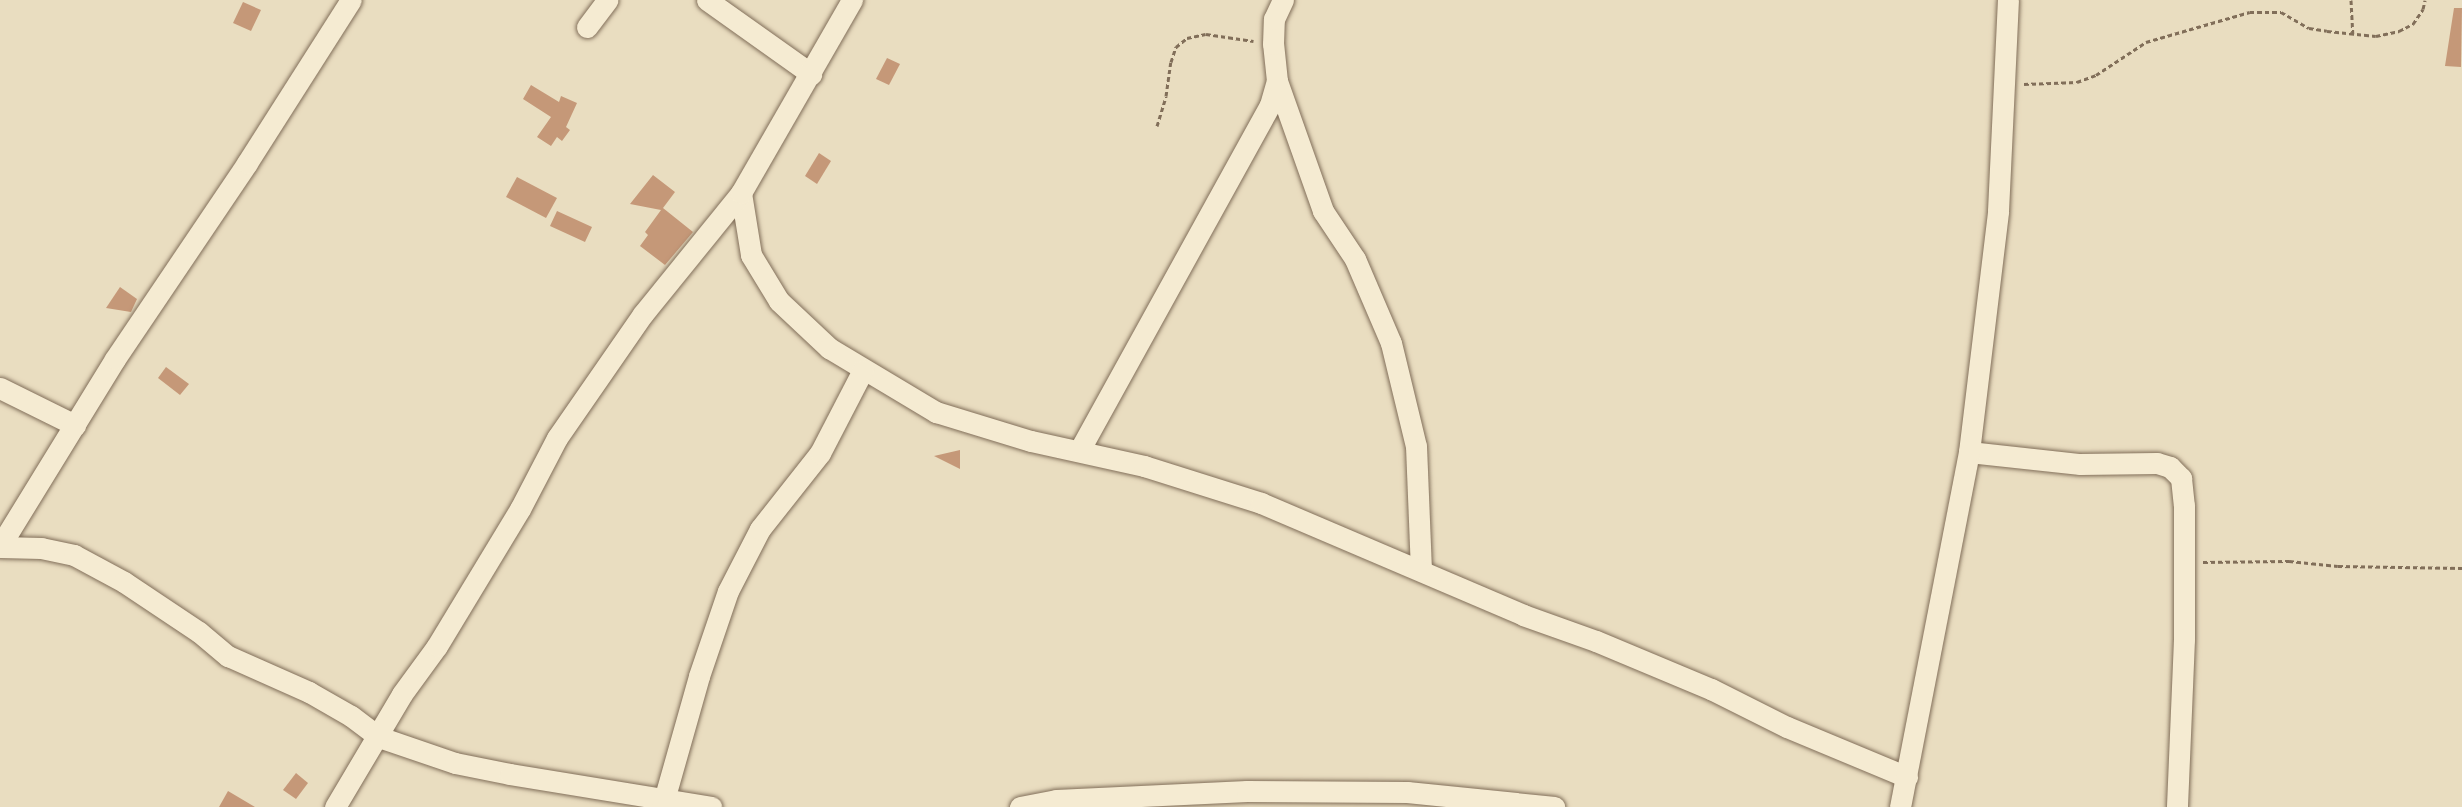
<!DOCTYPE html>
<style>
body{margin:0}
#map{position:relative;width:2462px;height:807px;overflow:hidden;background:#e9ddc0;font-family:Bitter,serif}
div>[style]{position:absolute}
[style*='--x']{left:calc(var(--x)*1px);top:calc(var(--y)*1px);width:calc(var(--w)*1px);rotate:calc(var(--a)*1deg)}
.building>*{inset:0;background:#c59878}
.path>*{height:3px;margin-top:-1.5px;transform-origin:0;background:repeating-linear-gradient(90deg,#816e59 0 4.5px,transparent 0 7.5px)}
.roads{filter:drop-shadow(0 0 2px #816e59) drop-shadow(0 0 2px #816e59)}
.minor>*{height:21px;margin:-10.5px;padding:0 10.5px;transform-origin:10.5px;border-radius:10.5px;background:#f5ebd2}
span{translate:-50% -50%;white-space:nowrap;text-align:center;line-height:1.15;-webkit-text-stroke:6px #f2e7ce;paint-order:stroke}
</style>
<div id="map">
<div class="building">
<i style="clip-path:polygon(243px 2px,261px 10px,251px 31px,233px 23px)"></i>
<i style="clip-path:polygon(2454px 8px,2462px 8px,2461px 67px,2445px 66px)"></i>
<i style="clip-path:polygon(887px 58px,900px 64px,889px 85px,876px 79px)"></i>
<i style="clip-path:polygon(531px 85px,559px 102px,561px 96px,577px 103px,566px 127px,570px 130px,562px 141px,557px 137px,551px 146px,537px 137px,551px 117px,523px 99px)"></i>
<i style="clip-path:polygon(819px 153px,831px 161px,817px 184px,805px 176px)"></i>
<i style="clip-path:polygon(653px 175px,675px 192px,663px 208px,693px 232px,665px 265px,640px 246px,648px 235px,645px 232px,661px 210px,630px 204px)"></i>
<i style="clip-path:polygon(517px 177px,557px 198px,546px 218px,506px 197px)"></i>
<i style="clip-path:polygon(557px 211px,592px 227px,585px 242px,550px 226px)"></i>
<i style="clip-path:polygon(120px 287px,137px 299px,131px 312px,106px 308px)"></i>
<i style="clip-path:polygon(166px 367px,189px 384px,180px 395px,158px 378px)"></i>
<i style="clip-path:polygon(960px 450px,960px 469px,934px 456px)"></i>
<i style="clip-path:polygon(296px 773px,308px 783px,296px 799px,283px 790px)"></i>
<i style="clip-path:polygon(228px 791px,255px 807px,219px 807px)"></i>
</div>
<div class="path">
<i style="--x:2351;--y:0;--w:34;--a:87"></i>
<i style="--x:2024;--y:84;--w:53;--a:-2.2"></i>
<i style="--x:2077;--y:82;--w:20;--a:-20"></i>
<i style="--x:2096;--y:75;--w:60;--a:-33.4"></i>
<i style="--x:2146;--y:42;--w:108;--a:-16.1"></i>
<i style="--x:2250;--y:12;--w:31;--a:0"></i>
<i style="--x:2281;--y:12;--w:32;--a:30"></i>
<i style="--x:2309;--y:28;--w:18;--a:9"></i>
<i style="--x:2327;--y:31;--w:49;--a:5.8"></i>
<i style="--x:2376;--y:36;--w:24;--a:-12"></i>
<i style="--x:2399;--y:31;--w:16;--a:-27"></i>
<i style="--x:2413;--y:24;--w:18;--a:-56"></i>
<i style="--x:2423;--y:9;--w:9;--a:-77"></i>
<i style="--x:1157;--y:126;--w:31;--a:-73"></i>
<i style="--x:1166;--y:96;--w:34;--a:-82"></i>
<i style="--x:1171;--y:62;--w:16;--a:-72"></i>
<i style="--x:1176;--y:47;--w:14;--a:-39"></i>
<i style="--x:1187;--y:38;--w:19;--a:-12"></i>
<i style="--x:1206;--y:34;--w:48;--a:8.5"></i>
<i style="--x:2203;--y:562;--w:86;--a:-0.7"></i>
<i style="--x:2289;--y:561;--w:49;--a:5.8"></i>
<i style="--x:2338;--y:566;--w:124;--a:0.9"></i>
</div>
<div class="roads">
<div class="minor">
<i style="--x:707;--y:0;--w:128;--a:35.4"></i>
<i style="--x:587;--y:27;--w:34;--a:-53"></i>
<i style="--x:1277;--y:81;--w:138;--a:70.5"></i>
<i style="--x:1323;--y:211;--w:58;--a:56.3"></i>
<i style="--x:1355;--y:259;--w:91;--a:66.8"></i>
<i style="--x:1391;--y:343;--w:106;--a:76.4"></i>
<i style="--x:1416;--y:446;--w:123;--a:87.7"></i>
<i style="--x:741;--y:193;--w:63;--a:80.8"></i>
<i style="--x:751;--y:255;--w:54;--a:58.7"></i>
<i style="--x:779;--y:301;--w:69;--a:43.2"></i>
<i style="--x:829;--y:348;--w:125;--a:30.9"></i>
<i style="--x:936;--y:412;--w:99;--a:17"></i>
<i style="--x:1031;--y:441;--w:116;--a:12.5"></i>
<i style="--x:1144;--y:466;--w:123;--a:17.5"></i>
<i style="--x:1261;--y:503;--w:285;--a:23.1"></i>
<i style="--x:1523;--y:615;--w:77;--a:19.6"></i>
<i style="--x:1596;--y:641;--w:125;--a:22.7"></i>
<i style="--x:1711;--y:689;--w:85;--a:26.6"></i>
<i style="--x:1787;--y:727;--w:130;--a:22.6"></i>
<i style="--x:0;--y:388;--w:84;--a:26.3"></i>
<i style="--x:1079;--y:451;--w:395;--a:-61.1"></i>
<i style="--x:1270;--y:105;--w:25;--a:-74"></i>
<i style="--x:1277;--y:81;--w:37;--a:-96"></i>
<i style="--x:1273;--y:44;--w:25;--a:-88"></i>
<i style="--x:1274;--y:19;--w:21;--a:-65"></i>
<i style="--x:1969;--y:452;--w:112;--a:6.2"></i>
<i style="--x:2080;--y:464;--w:77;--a:-0.7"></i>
<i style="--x:2157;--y:463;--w:14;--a:17"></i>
<i style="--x:2170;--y:467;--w:16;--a:45"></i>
<i style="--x:2181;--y:478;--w:27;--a:84"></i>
<i style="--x:2184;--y:505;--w:134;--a:90"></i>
<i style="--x:2184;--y:639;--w:168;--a:92.4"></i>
<i style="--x:0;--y:546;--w:220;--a:-58.4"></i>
<i style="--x:115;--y:359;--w:236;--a:-56"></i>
<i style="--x:247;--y:163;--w:193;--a:-57.5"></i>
<i style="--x:0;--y:547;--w:41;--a:1.4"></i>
<i style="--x:41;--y:548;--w:34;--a:12"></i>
<i style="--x:74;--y:555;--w:57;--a:28.4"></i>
<i style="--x:124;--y:582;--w:90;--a:33.7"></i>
<i style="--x:199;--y:632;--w:38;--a:40"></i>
<i style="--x:228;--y:656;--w:89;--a:24"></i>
<i style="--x:309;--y:692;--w:48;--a:29.7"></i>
<i style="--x:351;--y:716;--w:35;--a:37"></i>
<i style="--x:379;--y:737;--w:80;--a:18.9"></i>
<i style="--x:455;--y:763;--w:56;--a:11.3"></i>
<i style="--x:510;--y:774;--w:204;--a:9.3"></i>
<i style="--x:335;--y:807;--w:131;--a:-59.3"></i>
<i style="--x:402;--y:694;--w:59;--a:-53.9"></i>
<i style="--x:437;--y:646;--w:160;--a:-58.8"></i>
<i style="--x:520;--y:509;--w:80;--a:-62.5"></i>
<i style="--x:557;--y:438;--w:151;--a:-55.3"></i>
<i style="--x:643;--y:314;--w:156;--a:-51"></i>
<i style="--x:741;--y:193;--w:223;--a:-60.1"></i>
<i style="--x:662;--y:807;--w:136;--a:-74.2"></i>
<i style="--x:699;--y:676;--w:90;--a:-71.2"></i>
<i style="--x:728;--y:591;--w:70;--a:-62.7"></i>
<i style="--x:760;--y:529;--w:97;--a:-51.7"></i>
<i style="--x:820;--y:453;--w:93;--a:-62.6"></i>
<i style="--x:1020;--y:807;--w:37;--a:-11"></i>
<i style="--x:1056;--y:800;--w:191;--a:-2.7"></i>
<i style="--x:1247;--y:791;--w:160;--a:0.4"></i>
<i style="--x:1407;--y:792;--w:148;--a:5.8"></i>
<i style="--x:1900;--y:807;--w:362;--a:-79"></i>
<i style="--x:1969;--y:452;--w:243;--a:-83.1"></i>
<i style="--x:1998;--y:211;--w:211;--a:-87.3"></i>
</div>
</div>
</div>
